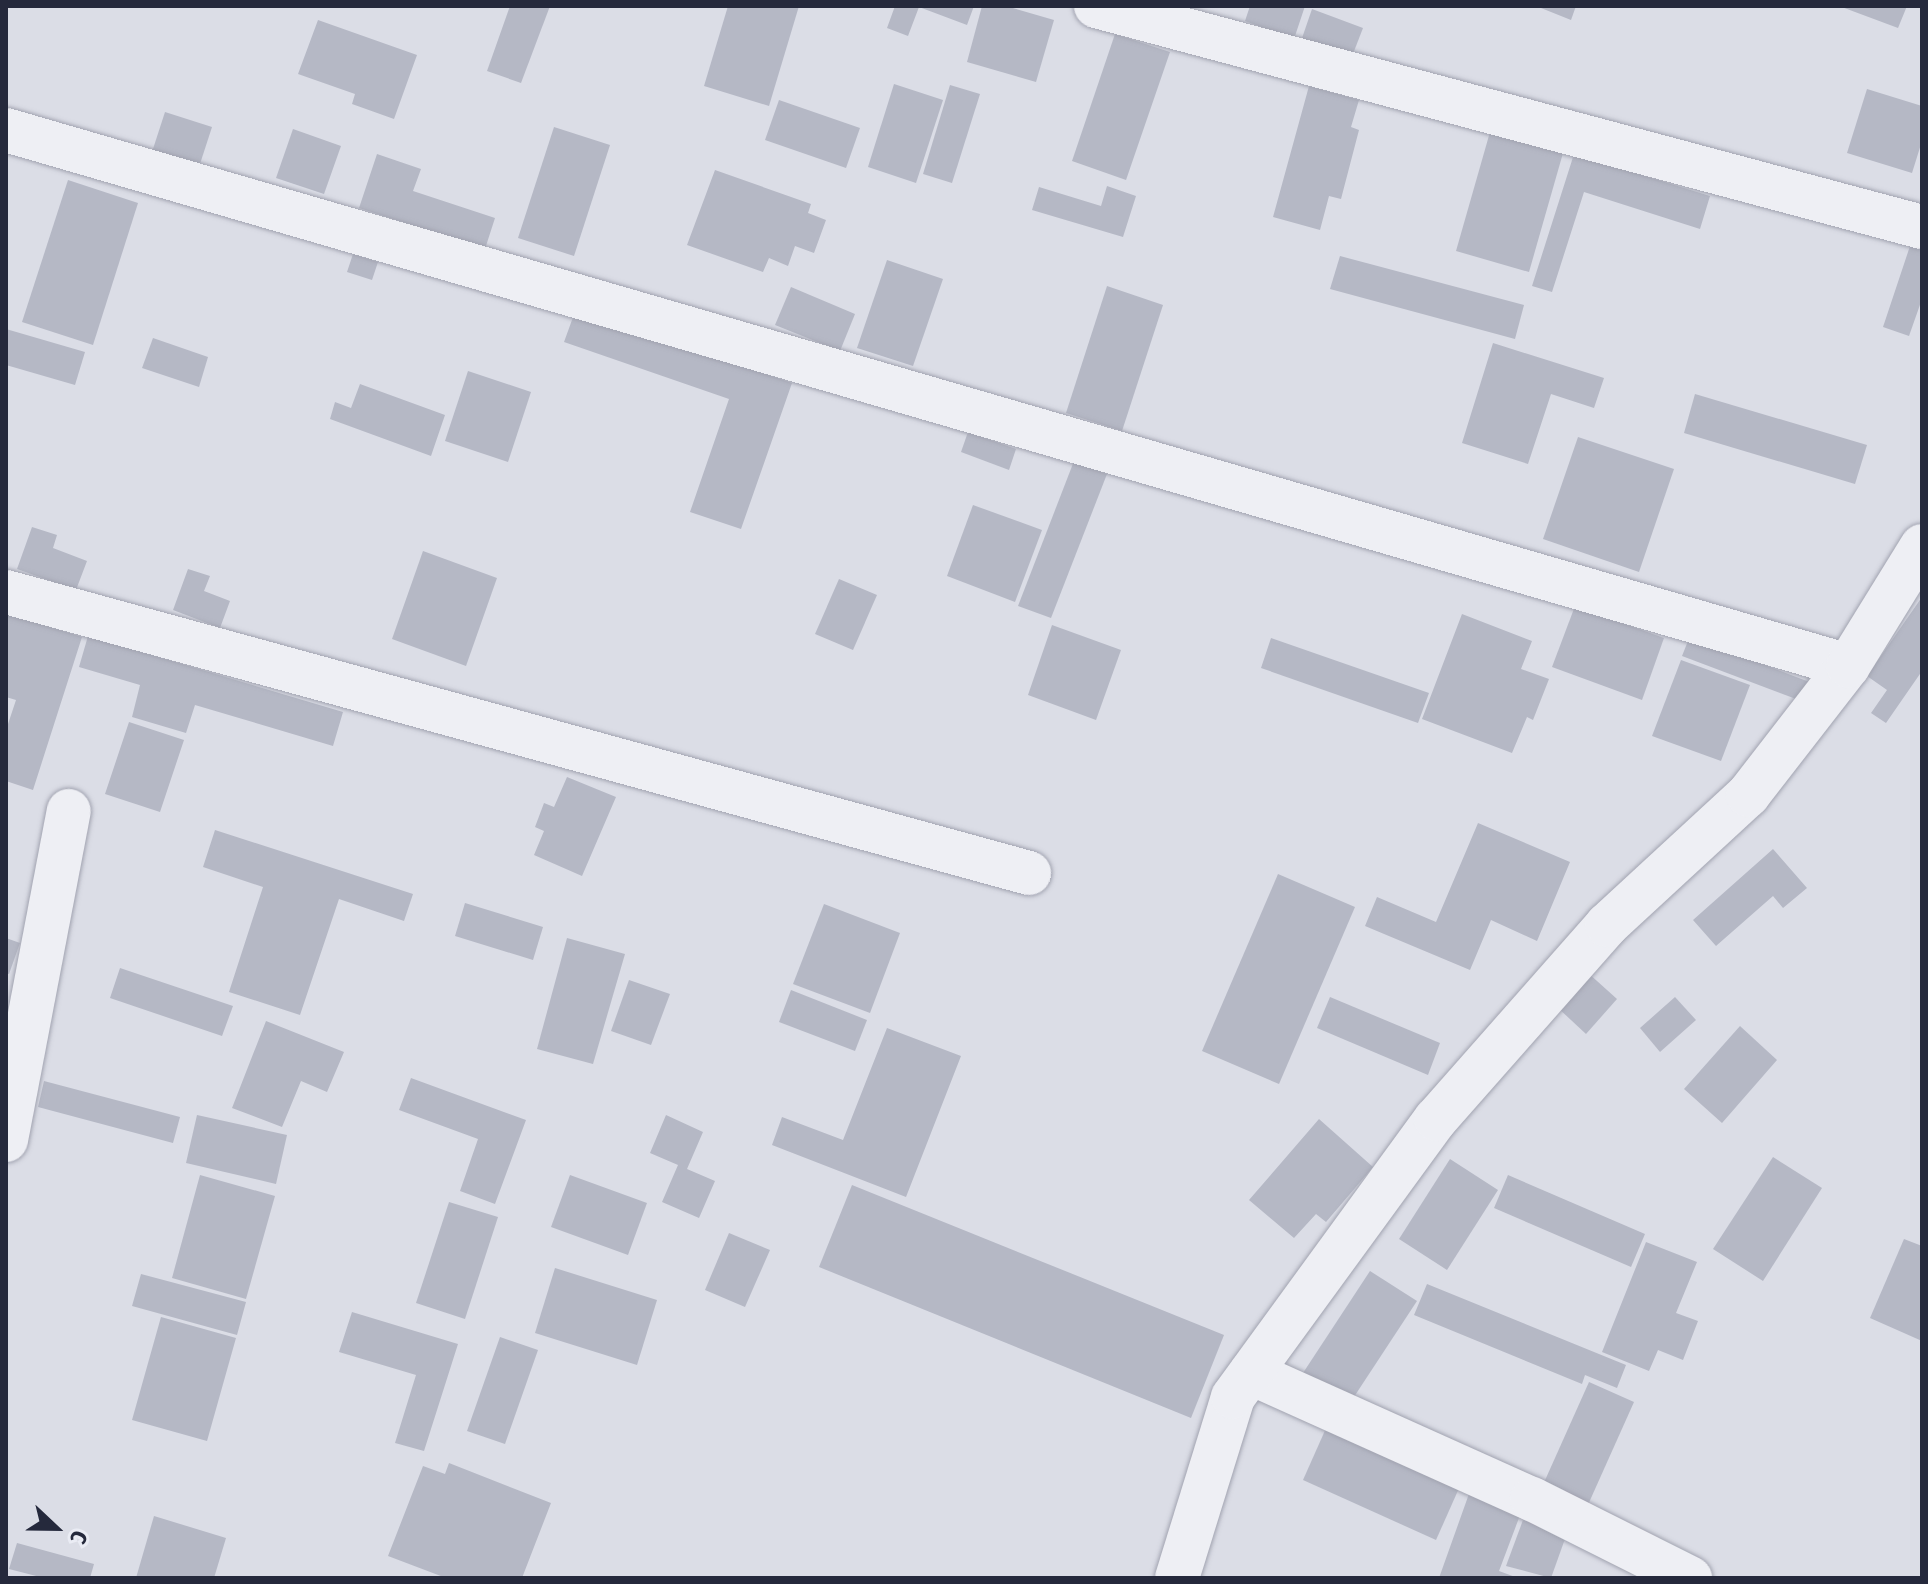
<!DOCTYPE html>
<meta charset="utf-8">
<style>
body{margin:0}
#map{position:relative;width:1928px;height:1584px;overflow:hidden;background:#dbdde6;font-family:"Fira Sans Condensed",sans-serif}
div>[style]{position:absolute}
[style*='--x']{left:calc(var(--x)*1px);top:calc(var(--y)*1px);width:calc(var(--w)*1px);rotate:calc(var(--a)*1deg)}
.building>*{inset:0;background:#b5b8c5}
.roads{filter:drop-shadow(0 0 2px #a1a3b0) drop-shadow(0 0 2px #a1a3b0)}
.minor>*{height:44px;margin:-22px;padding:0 22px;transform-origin:22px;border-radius:22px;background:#eeeff4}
span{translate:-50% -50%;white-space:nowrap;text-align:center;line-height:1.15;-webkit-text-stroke:6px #eaecf4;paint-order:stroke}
.frame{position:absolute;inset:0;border:8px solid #25293c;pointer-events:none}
.north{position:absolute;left:16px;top:1488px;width:80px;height:80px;-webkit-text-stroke:6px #eaecf4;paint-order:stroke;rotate:112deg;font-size:22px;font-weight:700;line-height:32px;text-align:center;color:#25293c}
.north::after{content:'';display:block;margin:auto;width:28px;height:36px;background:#25293c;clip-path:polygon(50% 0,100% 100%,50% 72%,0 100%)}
</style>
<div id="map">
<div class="building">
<i style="clip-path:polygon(510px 6px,550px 6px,521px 83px,487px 71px)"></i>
<i style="clip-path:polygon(728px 6px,799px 6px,769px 106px,704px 86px)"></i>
<i style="clip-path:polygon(895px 6px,974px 6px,967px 25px,919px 7px,908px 36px,887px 28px)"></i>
<i style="clip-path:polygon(982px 6px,1006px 6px,1054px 20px,1036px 82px,967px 62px)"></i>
<i style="clip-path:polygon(1250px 6px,1305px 6px,1294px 39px,1245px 21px)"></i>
<i style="clip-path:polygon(1536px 6px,1576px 6px,1571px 20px)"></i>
<i style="clip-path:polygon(1839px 6px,1907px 6px,1898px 28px)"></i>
<i style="clip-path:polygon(1312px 9px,1363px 28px,1351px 59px,1301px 41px)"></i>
<i style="clip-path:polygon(318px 20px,417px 55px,394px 119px,352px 104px,355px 94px,298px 74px)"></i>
<i style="clip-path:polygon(1115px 34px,1170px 52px,1126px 180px,1072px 161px)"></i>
<i style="clip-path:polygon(894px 84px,943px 100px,916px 183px,868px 167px)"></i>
<i style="clip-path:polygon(950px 85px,980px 94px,952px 183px,923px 174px)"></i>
<i style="clip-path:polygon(1309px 86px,1359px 100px,1351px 127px,1359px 130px,1341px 199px,1329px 196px,1320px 230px,1273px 217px)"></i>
<i style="clip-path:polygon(1867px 89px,1922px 106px,1922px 141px,1912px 173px,1847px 153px)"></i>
<i style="clip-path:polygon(779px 100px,860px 128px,846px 168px,765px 140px)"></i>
<i style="clip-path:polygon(165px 112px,212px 127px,199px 167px,152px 152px)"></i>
<i style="clip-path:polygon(554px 127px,610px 145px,574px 256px,518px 238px)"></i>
<i style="clip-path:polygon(293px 129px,341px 146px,324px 194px,276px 178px)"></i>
<i style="clip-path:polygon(1490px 132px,1563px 153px,1529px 272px,1456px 251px)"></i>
<i style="clip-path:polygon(377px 154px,421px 169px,413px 191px,495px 218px,485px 249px,359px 208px)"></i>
<i style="clip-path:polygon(1574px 154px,1710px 196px,1700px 229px,1584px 192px,1552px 292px,1532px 286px)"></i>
<i style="clip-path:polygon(715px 170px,811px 204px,808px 213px,826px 220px,814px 253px,795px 246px,788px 266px,769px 258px,763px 272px,687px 245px)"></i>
<i style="clip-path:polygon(68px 180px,138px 203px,93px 345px,22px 322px)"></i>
<i style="clip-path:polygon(1107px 186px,1136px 196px,1123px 237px,1032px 210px,1039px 187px,1101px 206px)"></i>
<i style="clip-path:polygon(1910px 246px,1922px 250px,1922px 299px,1909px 336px,1883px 327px)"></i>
<i style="clip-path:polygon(353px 254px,378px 262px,372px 280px,347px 272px)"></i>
<i style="clip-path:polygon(1340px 256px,1524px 305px,1515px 339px,1330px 289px)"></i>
<i style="clip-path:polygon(887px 260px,943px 279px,913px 366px,857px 348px)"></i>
<i style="clip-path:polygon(1107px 286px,1163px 305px,1122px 431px,1066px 413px)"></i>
<i style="clip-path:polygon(791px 287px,855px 314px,840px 351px,775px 325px)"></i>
<i style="clip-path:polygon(576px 309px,792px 383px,741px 529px,690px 512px,729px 399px,564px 342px)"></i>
<i style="clip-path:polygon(6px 329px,85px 352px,75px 385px,6px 365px)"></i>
<i style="clip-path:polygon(153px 338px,208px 357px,199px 387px,142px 368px)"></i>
<i style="clip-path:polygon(1493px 343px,1604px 378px,1594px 408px,1551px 394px,1528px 464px,1462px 443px)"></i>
<i style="clip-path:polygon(468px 371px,531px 392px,508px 462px,445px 441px)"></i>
<i style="clip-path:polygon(360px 384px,445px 415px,431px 456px,330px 419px,335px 402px,351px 408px)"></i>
<i style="clip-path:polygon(1695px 394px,1867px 445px,1855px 484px,1684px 433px)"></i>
<i style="clip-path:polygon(968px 432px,1016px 449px,1009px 470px,961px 452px)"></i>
<i style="clip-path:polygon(1578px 437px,1674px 469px,1639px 572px,1543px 539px)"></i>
<i style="clip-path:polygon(1074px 461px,1107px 474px,1051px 618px,1018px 606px)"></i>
<i style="clip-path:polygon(973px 505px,1042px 530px,1015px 602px,947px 576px)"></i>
<i style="clip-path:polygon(32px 527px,57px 535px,53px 548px,87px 561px,76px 590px,17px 569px)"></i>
<i style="clip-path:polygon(423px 551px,497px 578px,466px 666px,392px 639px)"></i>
<i style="clip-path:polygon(188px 569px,210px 576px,204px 591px,230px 601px,220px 628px,173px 610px)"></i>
<i style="clip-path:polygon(839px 579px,877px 595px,853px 650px,815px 634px)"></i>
<i style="clip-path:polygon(1922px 597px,1922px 671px,1886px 723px,1871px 713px,1887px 690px,1867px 676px)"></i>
<i style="clip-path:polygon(1575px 606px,1664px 638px,1642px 700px,1552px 667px)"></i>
<i style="clip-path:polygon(6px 613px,82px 637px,33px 790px,6px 781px,6px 730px,16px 700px,6px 697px)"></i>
<i style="clip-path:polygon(1462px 614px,1532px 641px,1521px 669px,1549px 679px,1533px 720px,1527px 717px,1512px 753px,1422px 719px)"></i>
<i style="clip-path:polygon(1052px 625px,1121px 650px,1096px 720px,1028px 695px)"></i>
<i style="clip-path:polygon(88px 636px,343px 712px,333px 746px,195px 705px,186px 733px,132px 717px,140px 685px,79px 667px)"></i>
<i style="clip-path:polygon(1690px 636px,1812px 683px,1804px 702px,1682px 656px)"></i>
<i style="clip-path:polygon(1271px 638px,1429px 693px,1418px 723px,1261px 668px)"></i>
<i style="clip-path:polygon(1681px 660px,1750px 685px,1721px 761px,1652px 736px)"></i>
<i style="clip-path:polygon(129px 722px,184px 740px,160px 812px,105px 794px)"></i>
<i style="clip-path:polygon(567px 777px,616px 797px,582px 876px,534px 855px,544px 831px,535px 827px,544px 803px,554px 807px)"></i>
<i style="clip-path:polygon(1478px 823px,1570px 862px,1537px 941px,1491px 920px,1470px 970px,1365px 926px,1377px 897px,1436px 922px)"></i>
<i style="clip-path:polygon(215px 830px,413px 894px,404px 921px,339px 899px,300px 1015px,229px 992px,263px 887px,203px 867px)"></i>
<i style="clip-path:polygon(1773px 849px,1807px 888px,1783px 908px,1773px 896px,1716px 946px,1693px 920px)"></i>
<i style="clip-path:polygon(1278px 874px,1355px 907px,1279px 1084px,1202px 1051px)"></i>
<i style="clip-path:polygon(465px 903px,543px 927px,533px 960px,455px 936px)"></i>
<i style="clip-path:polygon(824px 904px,900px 933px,870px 1013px,793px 984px)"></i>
<i style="clip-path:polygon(6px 938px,20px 943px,9px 974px,6px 973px)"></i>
<i style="clip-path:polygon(567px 938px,625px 954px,593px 1064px,537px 1049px)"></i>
<i style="clip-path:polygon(120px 968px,233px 1006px,222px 1036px,110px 998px)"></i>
<i style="clip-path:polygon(1587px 972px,1617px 999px,1586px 1034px,1557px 1007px)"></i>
<i style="clip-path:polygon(629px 980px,670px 994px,651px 1045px,611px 1031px)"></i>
<i style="clip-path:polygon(791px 990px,867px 1020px,855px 1051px,779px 1022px)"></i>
<i style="clip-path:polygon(1330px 997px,1440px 1043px,1428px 1075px,1317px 1028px)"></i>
<i style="clip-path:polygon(1675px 997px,1696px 1020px,1660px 1052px,1640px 1028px)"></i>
<i style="clip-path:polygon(266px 1021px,344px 1052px,327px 1092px,301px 1081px,282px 1127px,232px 1108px)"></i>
<i style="clip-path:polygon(1740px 1026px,1777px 1060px,1722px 1123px,1684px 1089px)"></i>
<i style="clip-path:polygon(887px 1028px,961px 1056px,906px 1197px,772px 1145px,782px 1117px,843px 1140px)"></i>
<i style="clip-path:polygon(411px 1078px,526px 1120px,495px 1204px,460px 1191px,478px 1139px,399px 1110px)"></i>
<i style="clip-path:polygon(44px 1081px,180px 1117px,173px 1143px,38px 1107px)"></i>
<i style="clip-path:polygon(197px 1115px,287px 1135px,276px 1184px,186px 1163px)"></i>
<i style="clip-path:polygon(666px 1115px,703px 1132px,687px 1169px,715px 1181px,699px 1218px,662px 1202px,678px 1165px,650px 1153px)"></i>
<i style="clip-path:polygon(1319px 1119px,1373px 1167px,1326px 1222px,1316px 1214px,1294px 1238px,1249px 1200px)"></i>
<i style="clip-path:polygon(1773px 1157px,1822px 1188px,1763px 1281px,1713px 1249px)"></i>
<i style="clip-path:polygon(1450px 1159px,1498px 1190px,1447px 1270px,1399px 1239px)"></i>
<i style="clip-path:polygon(200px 1175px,275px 1196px,246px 1299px,172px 1278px)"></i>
<i style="clip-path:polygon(570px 1175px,647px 1203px,628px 1255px,551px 1227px)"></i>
<i style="clip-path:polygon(1508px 1175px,1645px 1234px,1631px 1267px,1494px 1208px)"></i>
<i style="clip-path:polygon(852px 1185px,1224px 1335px,1191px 1418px,819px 1267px)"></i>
<i style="clip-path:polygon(449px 1202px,498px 1217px,465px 1319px,416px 1303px)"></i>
<i style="clip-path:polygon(729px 1233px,770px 1250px,745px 1307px,705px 1290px)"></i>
<i style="clip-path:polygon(1904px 1239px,1922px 1246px,1922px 1341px,1870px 1318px)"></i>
<i style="clip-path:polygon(1646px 1242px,1697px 1262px,1676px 1313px,1698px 1321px,1683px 1360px,1658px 1350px,1649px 1371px,1602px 1352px)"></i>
<i style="clip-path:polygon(555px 1268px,657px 1300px,637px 1365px,535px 1333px)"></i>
<i style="clip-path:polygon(1370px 1271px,1417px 1301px,1348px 1406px,1301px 1376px)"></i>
<i style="clip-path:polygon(141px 1274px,246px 1302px,237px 1335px,132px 1306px)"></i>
<i style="clip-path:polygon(1427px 1284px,1626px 1365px,1617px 1388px,1585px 1375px,1582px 1384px,1414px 1315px)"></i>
<i style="clip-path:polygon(352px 1312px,458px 1344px,424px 1451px,395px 1443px,416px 1375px,339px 1352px)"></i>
<i style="clip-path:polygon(161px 1317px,236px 1338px,207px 1441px,132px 1420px)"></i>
<i style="clip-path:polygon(500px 1337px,538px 1350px,505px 1444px,467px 1431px)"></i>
<i style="clip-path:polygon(1589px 1382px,1634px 1402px,1587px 1507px,1542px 1487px)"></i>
<i style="clip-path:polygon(1327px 1426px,1460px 1486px,1436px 1540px,1303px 1480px)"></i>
<i style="clip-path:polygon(449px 1463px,551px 1503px,522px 1578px,446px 1578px,388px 1556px,423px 1466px,445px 1474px)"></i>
<i style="clip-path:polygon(1470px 1491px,1522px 1510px,1499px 1571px,1518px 1578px,1439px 1578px)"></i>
<i style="clip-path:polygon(154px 1516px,226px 1538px,214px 1578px,136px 1578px)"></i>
<i style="clip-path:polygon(1523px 1520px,1566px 1536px,1551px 1578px,1506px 1566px)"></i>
<i style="clip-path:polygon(17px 1543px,94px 1564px,90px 1578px,44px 1578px,9px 1569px)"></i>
</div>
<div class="roads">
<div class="minor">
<i style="--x:1096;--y:6;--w:855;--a:14.98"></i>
<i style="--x:6;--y:130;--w:1918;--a:16.22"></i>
<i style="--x:6;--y:592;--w:1061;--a:15.36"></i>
<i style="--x:6;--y:1140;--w:335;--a:-79.2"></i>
<i style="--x:1251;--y:1373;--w:308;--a:24.2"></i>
<i style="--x:1532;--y:1499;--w:177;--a:26.6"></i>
<i style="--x:1177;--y:1578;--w:189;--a:-72.8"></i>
<i style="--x:1233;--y:1397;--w:344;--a:-53.9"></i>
<i style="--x:1436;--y:1119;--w:259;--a:-48.6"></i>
<i style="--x:1607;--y:925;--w:192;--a:-42.7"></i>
<i style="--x:1748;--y:795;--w:163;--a:-52.2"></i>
<i style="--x:1848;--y:666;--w:141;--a:-58.3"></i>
</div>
</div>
<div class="frame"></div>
<div class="north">С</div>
</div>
